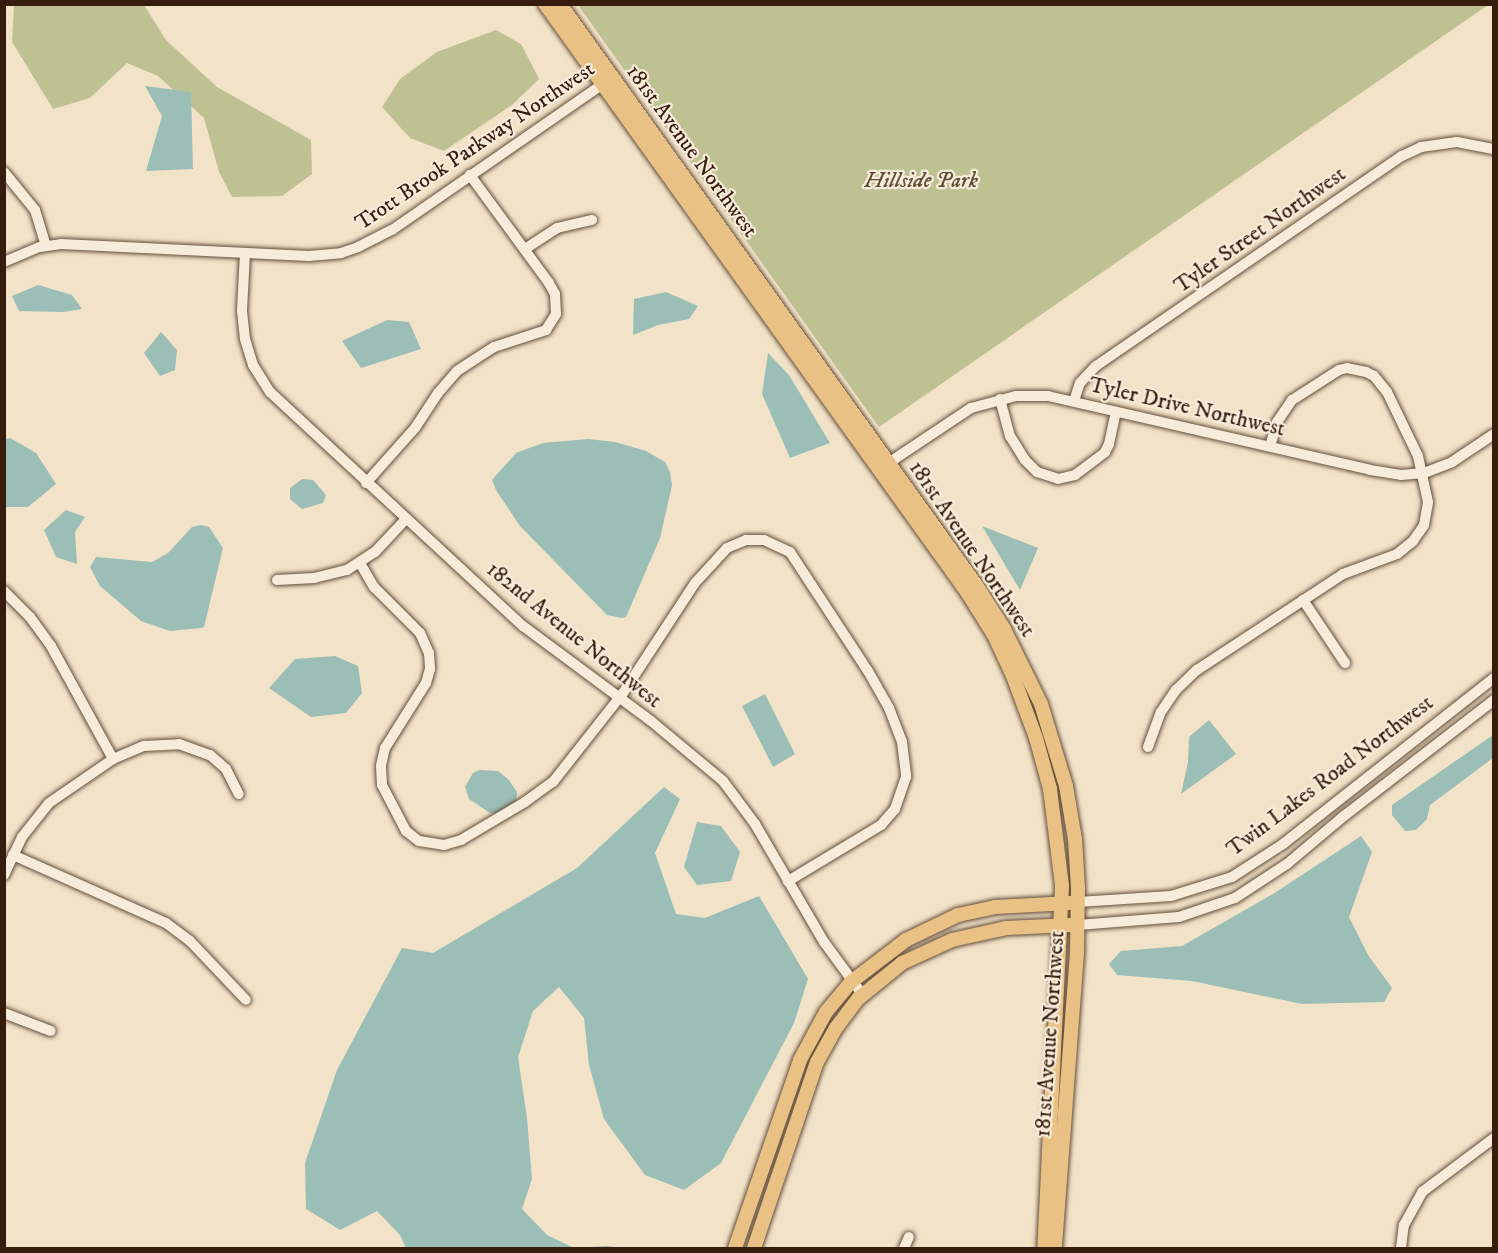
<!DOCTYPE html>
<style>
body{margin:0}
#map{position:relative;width:1498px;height:1253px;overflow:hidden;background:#f2e2c8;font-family:"IM FELL DW Pica",serif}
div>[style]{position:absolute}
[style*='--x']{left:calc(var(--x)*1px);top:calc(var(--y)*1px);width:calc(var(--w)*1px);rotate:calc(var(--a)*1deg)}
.green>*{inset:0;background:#bec293}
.water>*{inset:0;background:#9bbeb6}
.roads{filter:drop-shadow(0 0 2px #644e3b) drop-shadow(0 0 2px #644e3b)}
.minor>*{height:10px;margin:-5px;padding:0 5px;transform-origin:5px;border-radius:5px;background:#f7ecdb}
.major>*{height:14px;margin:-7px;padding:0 7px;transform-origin:7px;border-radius:7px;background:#e9c184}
span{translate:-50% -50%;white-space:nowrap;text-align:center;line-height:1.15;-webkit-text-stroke:4.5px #f7ecdb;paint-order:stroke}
.street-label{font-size:22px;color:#351c0c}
.park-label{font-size:22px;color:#5e4e34;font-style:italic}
.frame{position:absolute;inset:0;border:6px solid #351c0c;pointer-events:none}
</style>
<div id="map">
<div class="green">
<i style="clip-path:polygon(14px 5px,144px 5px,166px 40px,217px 87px,311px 140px,312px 174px,282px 196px,232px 197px,219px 172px,204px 118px,158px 76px,127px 63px,90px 98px,53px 109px,12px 42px)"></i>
<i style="clip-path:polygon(578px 5px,578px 4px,1488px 5px,879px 427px)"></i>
<i style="clip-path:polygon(496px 30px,521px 44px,539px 79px,512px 105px,444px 151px,410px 138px,382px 107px,400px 79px,437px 52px)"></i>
</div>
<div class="water">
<i style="clip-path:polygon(145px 86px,191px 92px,193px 169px,146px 171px,162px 116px)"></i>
<i style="clip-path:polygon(38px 285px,72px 295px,82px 309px,63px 312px,19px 311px,12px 296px)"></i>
<i style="clip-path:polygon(666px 292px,698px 306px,689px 319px,658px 325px,633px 335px,634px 299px)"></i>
<i style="clip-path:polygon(387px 320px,409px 322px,421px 349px,361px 368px,342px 341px)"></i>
<i style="clip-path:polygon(161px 332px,177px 350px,175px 370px,160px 376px,144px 353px)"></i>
<i style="clip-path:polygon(768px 353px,789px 375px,830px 443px,790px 458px,762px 394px)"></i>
<i style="clip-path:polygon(10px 438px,36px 453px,56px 484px,28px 507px,5px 507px,5px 439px)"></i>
<i style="clip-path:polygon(588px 439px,615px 442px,646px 451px,665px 462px,670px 472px,672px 485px,660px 538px,626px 617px,622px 618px,607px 615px,520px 526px,496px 490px,492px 480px,516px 453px,543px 443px)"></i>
<i style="clip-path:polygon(302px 479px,313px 480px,326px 495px,323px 503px,302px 509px,290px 499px,290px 488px)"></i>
<i style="clip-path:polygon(66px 510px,85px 517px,75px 532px,77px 564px,56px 557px,44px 530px)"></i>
<i style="clip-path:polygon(201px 525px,209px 527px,223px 548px,204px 627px,201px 628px,170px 631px,141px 621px,100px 586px,90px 567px,96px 557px,152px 562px,168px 553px,192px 527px)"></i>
<i style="clip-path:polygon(982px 526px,1038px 548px,1020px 590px)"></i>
<i style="clip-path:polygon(335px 656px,358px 666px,362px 693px,346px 713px,311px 717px,269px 688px,295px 659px)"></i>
<i style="clip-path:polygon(765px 694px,795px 754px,773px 767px,742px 706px)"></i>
<i style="clip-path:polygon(1209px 720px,1236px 754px,1181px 794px,1188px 762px,1189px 737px)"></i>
<i style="clip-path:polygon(1493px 735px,1493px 758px,1430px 805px,1427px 819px,1416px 830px,1405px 831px,1392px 815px,1392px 805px)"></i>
<i style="clip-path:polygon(479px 770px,498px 771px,508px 779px,517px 792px,516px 804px,498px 814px,490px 813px,469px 799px,465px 787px,473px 773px)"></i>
<i style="clip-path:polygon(664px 787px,680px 799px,655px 853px,676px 914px,705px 918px,759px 896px,808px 979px,794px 1023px,721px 1163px,684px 1190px,645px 1175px,604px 1119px,589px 1065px,584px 1018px,559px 987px,533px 1011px,518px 1057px,527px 1118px,532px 1179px,522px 1209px,547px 1235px,574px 1248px,607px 1246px,621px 1248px,406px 1248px,400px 1235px,377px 1211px,340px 1230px,306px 1209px,305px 1163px,337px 1070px,402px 948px,433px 953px,577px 868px)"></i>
<i style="clip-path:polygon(697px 822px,721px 826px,740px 852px,731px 881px,697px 885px,684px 867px)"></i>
<i style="clip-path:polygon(1361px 836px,1372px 852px,1349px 917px,1368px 955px,1392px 988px,1384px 1002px,1302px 1004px,1192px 981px,1117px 975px,1109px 964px,1121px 951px,1182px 946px,1273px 894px)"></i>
</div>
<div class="roads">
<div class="minor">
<i style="--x:4;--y:172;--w:49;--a:50.8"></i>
<i style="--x:35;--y:210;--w:37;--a:73"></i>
<i style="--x:525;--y:249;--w:38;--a:-33"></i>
<i style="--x:557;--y:228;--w:36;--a:-13"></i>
<i style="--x:245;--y:253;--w:58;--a:93"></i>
<i style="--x:242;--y:311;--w:28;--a:84"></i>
<i style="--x:245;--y:339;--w:27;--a:73"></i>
<i style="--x:253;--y:365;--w:32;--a:58"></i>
<i style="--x:270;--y:392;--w:345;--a:42.8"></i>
<i style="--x:523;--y:626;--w:159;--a:36.6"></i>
<i style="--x:651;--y:721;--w:94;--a:39.8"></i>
<i style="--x:723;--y:781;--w:54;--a:53.3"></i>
<i style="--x:755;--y:824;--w:137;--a:59.7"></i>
<i style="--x:824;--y:942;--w:66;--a:53.7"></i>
<i style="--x:4;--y:262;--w:39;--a:-23"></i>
<i style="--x:40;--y:247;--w:21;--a:-8"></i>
<i style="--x:61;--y:244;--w:248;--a:2.8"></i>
<i style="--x:309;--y:256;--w:32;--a:-5"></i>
<i style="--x:341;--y:253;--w:18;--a:-19"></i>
<i style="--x:358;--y:247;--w:38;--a:-27"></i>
<i style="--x:392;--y:230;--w:262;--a:-34.7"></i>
<i style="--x:1000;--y:399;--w:38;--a:75"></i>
<i style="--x:1010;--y:436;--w:28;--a:58"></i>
<i style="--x:1025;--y:460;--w:17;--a:45"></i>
<i style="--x:1037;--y:472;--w:22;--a:18"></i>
<i style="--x:1058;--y:479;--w:17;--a:-13"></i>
<i style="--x:1075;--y:475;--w:38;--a:-37"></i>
<i style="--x:1105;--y:452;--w:9;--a:-63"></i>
<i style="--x:1109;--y:444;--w:33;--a:-78"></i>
<i style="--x:1074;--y:401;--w:19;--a:-72"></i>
<i style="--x:1080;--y:383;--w:23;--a:-47"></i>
<i style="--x:1096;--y:366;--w:371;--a:-34.5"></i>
<i style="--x:1402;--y:156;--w:21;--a:-25"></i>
<i style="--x:1421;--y:147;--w:36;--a:-8"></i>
<i style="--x:1457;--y:142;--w:38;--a:11"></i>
<i style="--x:884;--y:466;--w:105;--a:-33.7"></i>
<i style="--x:971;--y:408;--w:47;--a:-14.9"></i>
<i style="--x:1016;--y:396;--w:32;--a:0"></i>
<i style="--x:1048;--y:396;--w:330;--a:12.9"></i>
<i style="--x:1370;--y:470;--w:31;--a:9"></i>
<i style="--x:1401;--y:475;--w:23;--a:-5"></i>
<i style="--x:1424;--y:473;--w:30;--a:-21"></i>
<i style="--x:1452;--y:462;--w:50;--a:-33.7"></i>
<i style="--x:366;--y:483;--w:74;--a:-48.3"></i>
<i style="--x:415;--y:428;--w:42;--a:-56.7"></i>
<i style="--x:438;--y:393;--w:29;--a:-49"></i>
<i style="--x:457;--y:371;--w:44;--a:-33"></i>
<i style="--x:494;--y:347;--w:55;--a:-18.1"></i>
<i style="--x:546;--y:330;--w:19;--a:-58"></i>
<i style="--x:556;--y:314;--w:20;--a:-93"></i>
<i style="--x:555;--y:294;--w:13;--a:-119"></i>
<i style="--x:549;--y:283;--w:134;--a:-126.2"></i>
<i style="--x:360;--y:563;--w:28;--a:60"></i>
<i style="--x:374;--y:587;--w:65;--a:45"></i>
<i style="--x:420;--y:633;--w:22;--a:66"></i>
<i style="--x:429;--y:653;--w:16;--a:86"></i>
<i style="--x:430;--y:669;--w:15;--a:106"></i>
<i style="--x:426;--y:683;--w:77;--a:122.2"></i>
<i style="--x:385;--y:748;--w:18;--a:103"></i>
<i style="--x:381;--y:766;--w:19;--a:87"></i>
<i style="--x:382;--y:785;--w:52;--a:62.4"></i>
<i style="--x:406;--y:831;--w:16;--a:38"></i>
<i style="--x:419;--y:841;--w:25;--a:9"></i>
<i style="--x:444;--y:845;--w:18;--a:-16"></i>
<i style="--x:461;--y:840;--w:74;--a:-30.7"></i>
<i style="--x:525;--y:802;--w:34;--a:-36"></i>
<i style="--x:553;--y:782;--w:113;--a:-51.8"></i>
<i style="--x:623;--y:693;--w:131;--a:-56.8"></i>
<i style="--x:695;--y:583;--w:47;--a:-47.6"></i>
<i style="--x:727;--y:548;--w:21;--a:-23"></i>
<i style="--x:746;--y:540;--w:18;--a:0"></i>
<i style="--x:764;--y:540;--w:29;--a:25"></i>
<i style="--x:790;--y:552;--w:142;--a:56.8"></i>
<i style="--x:868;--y:671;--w:43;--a:60.4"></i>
<i style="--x:889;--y:708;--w:36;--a:69"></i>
<i style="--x:902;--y:742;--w:35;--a:83"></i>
<i style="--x:906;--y:777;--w:34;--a:109"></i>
<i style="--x:895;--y:809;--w:21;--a:131"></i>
<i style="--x:881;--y:825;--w:109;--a:148.9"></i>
<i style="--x:277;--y:580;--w:37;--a:-3"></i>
<i style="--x:314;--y:578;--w:34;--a:-14"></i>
<i style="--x:347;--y:570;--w:33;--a:-33"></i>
<i style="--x:375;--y:552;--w:45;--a:-46.8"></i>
<i style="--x:4;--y:591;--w:37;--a:45"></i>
<i style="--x:30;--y:617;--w:36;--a:54"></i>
<i style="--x:51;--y:646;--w:129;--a:61.2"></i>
<i style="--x:1303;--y:600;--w:76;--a:56.3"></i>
<i style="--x:1148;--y:747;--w:37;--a:-70"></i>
<i style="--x:1161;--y:712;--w:27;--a:-56"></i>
<i style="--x:1176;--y:690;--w:29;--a:-44"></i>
<i style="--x:1197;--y:670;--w:175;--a:-33.3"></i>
<i style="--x:1343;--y:574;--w:58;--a:-20.3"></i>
<i style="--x:1397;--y:554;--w:21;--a:-39"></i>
<i style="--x:1413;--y:541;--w:19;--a:-55"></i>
<i style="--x:1424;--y:525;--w:23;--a:-80"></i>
<i style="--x:1428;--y:502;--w:47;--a:-102.3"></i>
<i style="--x:1418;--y:456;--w:71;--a:-115.8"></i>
<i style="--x:1387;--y:392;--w:21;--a:-129"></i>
<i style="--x:1374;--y:376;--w:9;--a:-153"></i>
<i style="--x:1366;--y:372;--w:19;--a:-168"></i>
<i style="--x:1347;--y:368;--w:8;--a:166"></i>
<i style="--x:1339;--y:370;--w:56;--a:147.4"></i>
<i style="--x:1292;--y:400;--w:27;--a:124"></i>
<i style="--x:1277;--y:422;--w:25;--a:106"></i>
<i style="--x:13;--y:855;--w:167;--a:24"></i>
<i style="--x:166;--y:923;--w:30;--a:37"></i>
<i style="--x:190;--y:941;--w:81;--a:46.5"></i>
<i style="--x:4;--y:875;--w:42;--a:-64.7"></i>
<i style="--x:22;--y:837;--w:43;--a:-51.5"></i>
<i style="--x:49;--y:803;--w:78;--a:-34.5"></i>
<i style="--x:113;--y:759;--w:34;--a:-23"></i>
<i style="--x:144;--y:746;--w:35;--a:-3"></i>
<i style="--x:179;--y:744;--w:33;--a:20"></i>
<i style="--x:210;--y:755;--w:21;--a:41"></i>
<i style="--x:226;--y:769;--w:28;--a:63"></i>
<i style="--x:1078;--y:902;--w:93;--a:-3.7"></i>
<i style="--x:1171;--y:896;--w:64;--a:-17.3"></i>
<i style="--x:1232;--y:877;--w:61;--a:-32.9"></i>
<i style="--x:1283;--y:844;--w:268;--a:-38.2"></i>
<i style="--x:1078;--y:925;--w:101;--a:-4.5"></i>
<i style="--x:1179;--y:917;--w:59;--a:-18.7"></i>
<i style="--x:1235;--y:898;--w:62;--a:-33.2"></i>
<i style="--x:1287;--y:864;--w:75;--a:-40.1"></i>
<i style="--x:1344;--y:816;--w:190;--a:-37.7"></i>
<i style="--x:4;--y:1013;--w:50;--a:21"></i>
<i style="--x:904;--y:1248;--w:12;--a:-66"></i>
<i style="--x:1401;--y:1248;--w:23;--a:-83"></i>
<i style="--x:1404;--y:1225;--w:38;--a:-61"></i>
<i style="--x:1422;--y:1192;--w:90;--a:-36.9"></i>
</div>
<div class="major">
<i style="--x:545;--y:4;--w:724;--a:54.33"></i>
<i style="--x:967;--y:592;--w:51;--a:57.9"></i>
<i style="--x:994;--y:635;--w:45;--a:65.1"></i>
<i style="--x:1013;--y:676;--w:66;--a:69.6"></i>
<i style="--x:1036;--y:738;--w:53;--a:74.6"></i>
<i style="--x:1050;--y:789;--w:98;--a:82.9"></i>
<i style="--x:1062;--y:886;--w:362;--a:92.8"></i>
<i style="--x:560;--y:4;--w:715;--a:54.4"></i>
<i style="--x:976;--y:585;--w:52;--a:57.5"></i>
<i style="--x:1004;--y:629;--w:84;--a:63.7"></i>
<i style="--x:1041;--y:704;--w:86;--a:73"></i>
<i style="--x:1066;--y:786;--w:54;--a:80.4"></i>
<i style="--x:1075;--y:839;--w:49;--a:86.5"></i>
<i style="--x:1078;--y:888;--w:65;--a:90.9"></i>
<i style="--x:1077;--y:953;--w:296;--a:94.3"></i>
<i style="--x:735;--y:1248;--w:199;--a:-70.9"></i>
<i style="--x:800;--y:1060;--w:55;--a:-61.6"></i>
<i style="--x:826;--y:1012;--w:39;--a:-50"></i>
<i style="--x:851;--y:982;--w:69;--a:-37.4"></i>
<i style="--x:906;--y:940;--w:58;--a:-25.7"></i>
<i style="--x:958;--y:915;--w:38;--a:-12"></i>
<i style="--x:995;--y:907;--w:75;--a:-3.1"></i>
<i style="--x:754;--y:1248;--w:196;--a:-71.3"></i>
<i style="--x:817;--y:1062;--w:39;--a:-61"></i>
<i style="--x:836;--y:1028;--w:38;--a:-53"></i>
<i style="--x:859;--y:998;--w:55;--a:-39.1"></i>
<i style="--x:902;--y:963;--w:55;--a:-24.7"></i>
<i style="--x:952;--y:940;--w:55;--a:-12.5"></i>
<i style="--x:1006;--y:928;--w:65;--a:-2.6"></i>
</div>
</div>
<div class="street-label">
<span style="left:475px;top:146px;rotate:-34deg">Trott Brook Parkway Northwest</span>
<span style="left:692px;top:151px;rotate:54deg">181st Avenue Northwest</span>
<span style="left:1260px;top:230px;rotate:-35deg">Tyler Street Northwest</span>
<span style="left:1187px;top:407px;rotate:13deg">Tyler Drive Northwest</span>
<span style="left:972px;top:549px;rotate:56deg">181st Avenue Northwest</span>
<span style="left:574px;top:635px;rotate:39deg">182nd Avenue Northwest</span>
<span style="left:1330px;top:776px;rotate:-37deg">Twin Lakes Road Northwest</span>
<span style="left:1050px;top:1034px;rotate:-86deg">181st Avenue Northwest</span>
</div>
<div class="park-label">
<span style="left:921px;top:181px">Hillside Park</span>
</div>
<div class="frame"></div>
</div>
